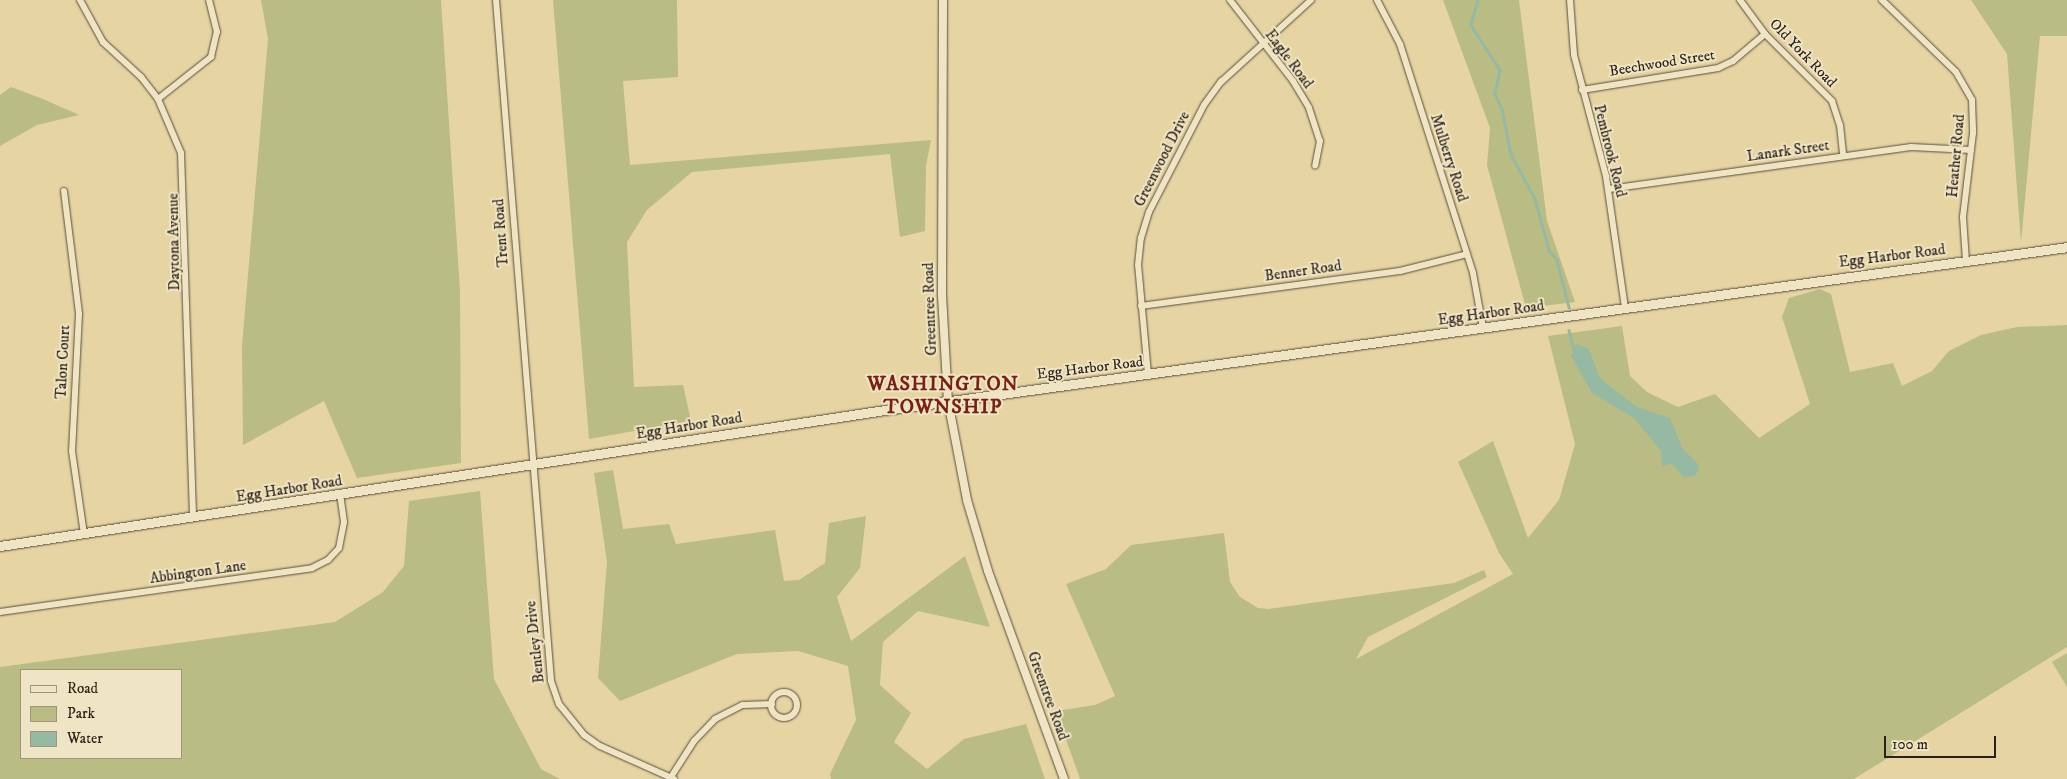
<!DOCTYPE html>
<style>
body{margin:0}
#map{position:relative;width:2067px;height:779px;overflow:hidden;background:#e6d5a3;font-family:"IM FELL DW Pica",serif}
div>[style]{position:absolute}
.green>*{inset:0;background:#b9bc83}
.water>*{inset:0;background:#96b9a4}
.stream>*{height:2.5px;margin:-1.25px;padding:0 1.25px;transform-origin:1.25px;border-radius:1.25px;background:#96b9a4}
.roads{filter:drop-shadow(0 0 1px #594e3b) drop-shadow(0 0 1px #594e3b)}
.minor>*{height:6px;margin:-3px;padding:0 3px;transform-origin:3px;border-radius:3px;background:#efe4c3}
.minor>.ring{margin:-3px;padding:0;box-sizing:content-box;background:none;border:6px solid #efe4c3;border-radius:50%}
.tertiary>*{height:8px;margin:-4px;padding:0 4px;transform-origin:4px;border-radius:4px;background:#efe4c3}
.secondary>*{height:9px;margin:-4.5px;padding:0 4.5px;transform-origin:4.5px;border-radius:4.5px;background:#efe4c3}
span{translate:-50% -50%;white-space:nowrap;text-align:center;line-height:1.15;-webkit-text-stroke:4px #efe4c3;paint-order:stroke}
.street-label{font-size:15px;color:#2a2118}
.district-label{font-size:20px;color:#7a1f14;font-weight:700;letter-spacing:1px}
.legend{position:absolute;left:20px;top:669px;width:162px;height:90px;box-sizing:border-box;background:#efe4c3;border:1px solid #a0967f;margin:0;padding:6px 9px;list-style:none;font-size:15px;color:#2a2118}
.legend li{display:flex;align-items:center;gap:10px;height:25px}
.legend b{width:25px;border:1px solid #a0967f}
.scale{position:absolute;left:1884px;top:736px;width:112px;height:22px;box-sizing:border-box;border:2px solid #2a2118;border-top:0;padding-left:6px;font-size:15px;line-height:18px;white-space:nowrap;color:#2a2118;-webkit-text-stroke:4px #efe4c3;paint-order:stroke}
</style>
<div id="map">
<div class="green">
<i style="clip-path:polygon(261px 0,441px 0,460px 291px,461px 463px,357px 478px,324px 401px,243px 445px,242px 346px,268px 39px)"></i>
<i style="clip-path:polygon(553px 0,677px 0,678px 77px,623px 81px,630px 165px,931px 140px,926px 166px,925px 231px,900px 237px,890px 154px,692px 172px,647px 210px,627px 242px,634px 387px,683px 385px,691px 421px,589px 439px)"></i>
<i style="clip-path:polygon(1443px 0,1519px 0,1547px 221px,1575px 302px,1526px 308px,1487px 165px,1490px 128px)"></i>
<i style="clip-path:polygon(1971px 0,2067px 0,2067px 36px,2040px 36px,2021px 243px,2007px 54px)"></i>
<i style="clip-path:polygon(11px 87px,43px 99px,79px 115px,37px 125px,0 146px,0 95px)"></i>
<i style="clip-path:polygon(1820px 289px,1831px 294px,1850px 372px,1893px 363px,1902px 386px,1932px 371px,1949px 351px,1981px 335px,2017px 327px,2067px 325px,2067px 647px,1854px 779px,1080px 779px,1056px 711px,1095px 705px,1115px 696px,1066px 584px,1106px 569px,1131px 545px,1224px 533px,1230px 582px,1240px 597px,1258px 608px,1269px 609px,1454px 583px,1484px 570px,1487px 577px,1368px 637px,1356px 659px,1513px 574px,1499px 553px,1458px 462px,1493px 441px,1528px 538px,1559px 500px,1575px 444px,1548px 336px,1622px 326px,1630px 376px,1647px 392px,1678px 407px,1715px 394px,1759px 438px,1810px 404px,1782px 317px,1789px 298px)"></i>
<i style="clip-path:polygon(613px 470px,623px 529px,669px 524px,676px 544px,775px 530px,784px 581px,799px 580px,825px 563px,829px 523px,866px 516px,860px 568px,837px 597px,851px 641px,965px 556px,990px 627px,918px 611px,883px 642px,880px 685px,911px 713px,894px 742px,927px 769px,964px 739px,1026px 724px,1045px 779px,831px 779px,830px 774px,856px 720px,848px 666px,798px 651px,737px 654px,620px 701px,598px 678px,607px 562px,594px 473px)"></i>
<i style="clip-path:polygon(evenodd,480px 491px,494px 679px,541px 769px,560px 779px,0 779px,0 667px,335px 622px,383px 592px,404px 566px,409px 501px,480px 491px,181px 670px,181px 758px,21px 758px,21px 670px,181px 670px)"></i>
<i style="clip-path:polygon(2067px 653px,2067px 687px,2052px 662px)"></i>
</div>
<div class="water">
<i style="clip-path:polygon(1576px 344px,1589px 349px,1599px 376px,1607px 384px,1637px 407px,1670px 418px,1682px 448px,1698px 464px,1699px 469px,1695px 476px,1684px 477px,1671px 463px,1662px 467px,1661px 451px,1634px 418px,1592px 393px,1571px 356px)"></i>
</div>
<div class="stream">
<i style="left:1478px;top:0;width:26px;rotate:106deg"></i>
<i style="left:1471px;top:25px;width:54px;rotate:57.2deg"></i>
<i style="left:1500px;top:70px;width:25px;rotate:102deg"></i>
<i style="left:1495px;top:94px;width:17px;rotate:65deg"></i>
<i style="left:1502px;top:109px;width:46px;rotate:78.7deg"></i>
<i style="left:1511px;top:154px;width:51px;rotate:61.9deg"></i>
<i style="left:1535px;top:199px;width:53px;rotate:74.6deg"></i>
<i style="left:1549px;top:250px;width:13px;rotate:51deg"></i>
<i style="left:1557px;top:260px;width:49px;rotate:75.7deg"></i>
<i style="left:1569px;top:330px;width:22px;rotate:77deg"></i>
</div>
<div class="roads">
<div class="minor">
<i style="left:80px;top:0;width:48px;rotate:61.3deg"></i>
<i style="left:103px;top:42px;width:52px;rotate:42.6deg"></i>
<i style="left:141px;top:77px;width:28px;rotate:52deg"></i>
<i style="left:158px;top:99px;width:59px;rotate:66.9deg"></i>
<i style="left:181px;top:153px;width:365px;rotate:88.1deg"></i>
<i style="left:496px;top:0;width:683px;rotate:85.38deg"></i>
<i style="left:551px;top:681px;width:24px;rotate:71deg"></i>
<i style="left:559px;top:704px;width:40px;rotate:51deg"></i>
<i style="left:584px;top:735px;width:19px;rotate:35deg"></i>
<i style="left:600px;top:746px;width:81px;rotate:24deg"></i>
<i style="left:1230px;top:0;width:103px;rotate:52.1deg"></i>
<i style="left:1293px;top:81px;width:31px;rotate:59deg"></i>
<i style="left:1309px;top:108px;width:35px;rotate:72deg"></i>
<i style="left:1320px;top:141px;width:25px;rotate:101deg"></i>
<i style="left:1377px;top:0;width:50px;rotate:62.4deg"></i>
<i style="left:1400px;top:44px;width:240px;rotate:72.3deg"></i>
<i style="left:1473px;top:273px;width:56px;rotate:79.7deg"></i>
<i style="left:1570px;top:0;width:55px;rotate:85.8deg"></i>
<i style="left:1574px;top:55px;width:125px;rotate:75.2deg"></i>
<i style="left:1606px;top:176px;width:133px;rotate:81.8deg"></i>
<i style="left:1740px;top:0;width:42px;rotate:53.7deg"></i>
<i style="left:1765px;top:34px;width:95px;rotate:45deg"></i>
<i style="left:1832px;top:101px;width:25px;rotate:72deg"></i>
<i style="left:1840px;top:125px;width:31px;rotate:84deg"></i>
<i style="left:1882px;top:0;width:103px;rotate:44.2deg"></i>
<i style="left:1956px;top:72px;width:32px;rotate:60deg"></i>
<i style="left:1972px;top:100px;width:33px;rotate:88deg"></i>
<i style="left:1973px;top:133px;width:85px;rotate:96.8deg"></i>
<i style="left:1963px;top:217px;width:44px;rotate:86.1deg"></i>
<i style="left:1582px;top:90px;width:138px;rotate:-9.2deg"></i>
<i style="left:1718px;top:68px;width:17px;rotate:-25deg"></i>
<i style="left:1733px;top:61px;width:42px;rotate:-40.2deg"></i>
<i style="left:158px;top:99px;width:68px;rotate:-38.4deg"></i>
<i style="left:211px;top:57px;width:26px;rotate:-77deg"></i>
<i style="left:217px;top:32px;width:33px;rotate:-104deg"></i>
<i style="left:1609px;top:189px;width:305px;rotate:-7.9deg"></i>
<i style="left:1911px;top:147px;width:60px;rotate:2.9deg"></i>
<i style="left:64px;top:191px;width:124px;rotate:83deg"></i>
<i style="left:79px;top:314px;width:137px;rotate:92.9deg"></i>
<i style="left:72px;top:451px;width:84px;rotate:81.8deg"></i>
<i style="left:1141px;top:306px;width:261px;rotate:-7.7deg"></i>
<i style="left:1400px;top:271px;width:69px;rotate:-14.2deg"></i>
<i style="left:1148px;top:374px;width:109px;rotate:-95.2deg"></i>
<i style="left:1138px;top:265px;width:27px;rotate:-84deg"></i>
<i style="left:1141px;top:238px;width:27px;rotate:-73deg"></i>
<i style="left:1149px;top:212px;width:120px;rotate:-62.8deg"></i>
<i style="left:1204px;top:105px;width:29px;rotate:-54deg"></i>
<i style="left:1221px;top:82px;width:122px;rotate:-42.3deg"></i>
<i style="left:0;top:612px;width:315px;rotate:-8deg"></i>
<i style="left:312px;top:568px;width:18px;rotate:-27deg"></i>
<i style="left:328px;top:560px;width:16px;rotate:-47deg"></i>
<i style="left:339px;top:548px;width:26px;rotate:-79deg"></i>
<i style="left:344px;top:522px;width:27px;rotate:-98deg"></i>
<i class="ring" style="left:771px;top:692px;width:20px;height:20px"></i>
<i style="left:671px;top:777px;width:43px;rotate:-57.4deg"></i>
<i style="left:694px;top:741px;width:30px;rotate:-46deg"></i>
<i style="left:715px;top:719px;width:31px;rotate:-27deg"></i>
<i style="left:743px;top:705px;width:29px;rotate:-2deg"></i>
</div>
<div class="tertiary">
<i style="left:943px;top:0;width:295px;rotate:90.2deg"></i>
<i style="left:942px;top:295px;width:106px;rotate:86.8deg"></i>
<i style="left:948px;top:401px;width:101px;rotate:79.1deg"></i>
<i style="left:967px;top:500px;width:74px;rotate:73.5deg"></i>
<i style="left:988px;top:571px;width:221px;rotate:69.9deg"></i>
</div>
<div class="secondary">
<i style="left:0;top:546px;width:888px;rotate:-8.74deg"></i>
<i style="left:878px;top:411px;width:1200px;rotate:-7.85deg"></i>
</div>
</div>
<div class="street-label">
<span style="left:1803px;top:53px;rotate:46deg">Old York Road</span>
<span style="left:1289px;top:59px;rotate:53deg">Eagle Road</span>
<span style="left:1662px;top:63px;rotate:-9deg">Beechwood Street</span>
<span style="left:1610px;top:151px;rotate:76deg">Pembrook Road</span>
<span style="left:1788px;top:151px;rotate:-8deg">Lanark Street</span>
<span style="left:1956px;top:156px;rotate:-85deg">Heather Road</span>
<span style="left:1449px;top:158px;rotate:72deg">Mulberry Road</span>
<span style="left:1162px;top:159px;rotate:-63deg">Greenwood Drive</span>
<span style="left:501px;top:233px;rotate:-94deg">Trent Road</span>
<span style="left:174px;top:242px;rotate:-91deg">Daytona Avenue</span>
<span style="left:1892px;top:256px;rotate:-7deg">Egg Harbor Road</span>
<span style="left:1303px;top:271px;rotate:-8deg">Benner Road</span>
<span style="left:930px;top:309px;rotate:-92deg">Greentree Road</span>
<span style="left:1491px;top:313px;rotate:-8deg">Egg Harbor Road</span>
<span style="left:63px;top:362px;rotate:-87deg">Talon Court</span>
<span style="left:1090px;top:368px;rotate:-7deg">Egg Harbor Road</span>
<span style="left:689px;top:426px;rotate:-9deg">Egg Harbor Road</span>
<span style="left:289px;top:489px;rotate:-9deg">Egg Harbor Road</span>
<span style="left:198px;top:572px;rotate:-8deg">Abbington Lane</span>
<span style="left:535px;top:642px;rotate:-96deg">Bentley Drive</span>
<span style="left:1048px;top:696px;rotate:70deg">Greentree Road</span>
</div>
<div class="district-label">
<span style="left:943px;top:396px">WASHINGTON<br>TOWNSHIP</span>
</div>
<ul class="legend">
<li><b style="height:6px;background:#efe4c3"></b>Road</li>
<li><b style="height:14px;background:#b9bc83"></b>Park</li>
<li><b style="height:14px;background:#96b9a4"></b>Water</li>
</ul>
<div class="scale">100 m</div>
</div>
